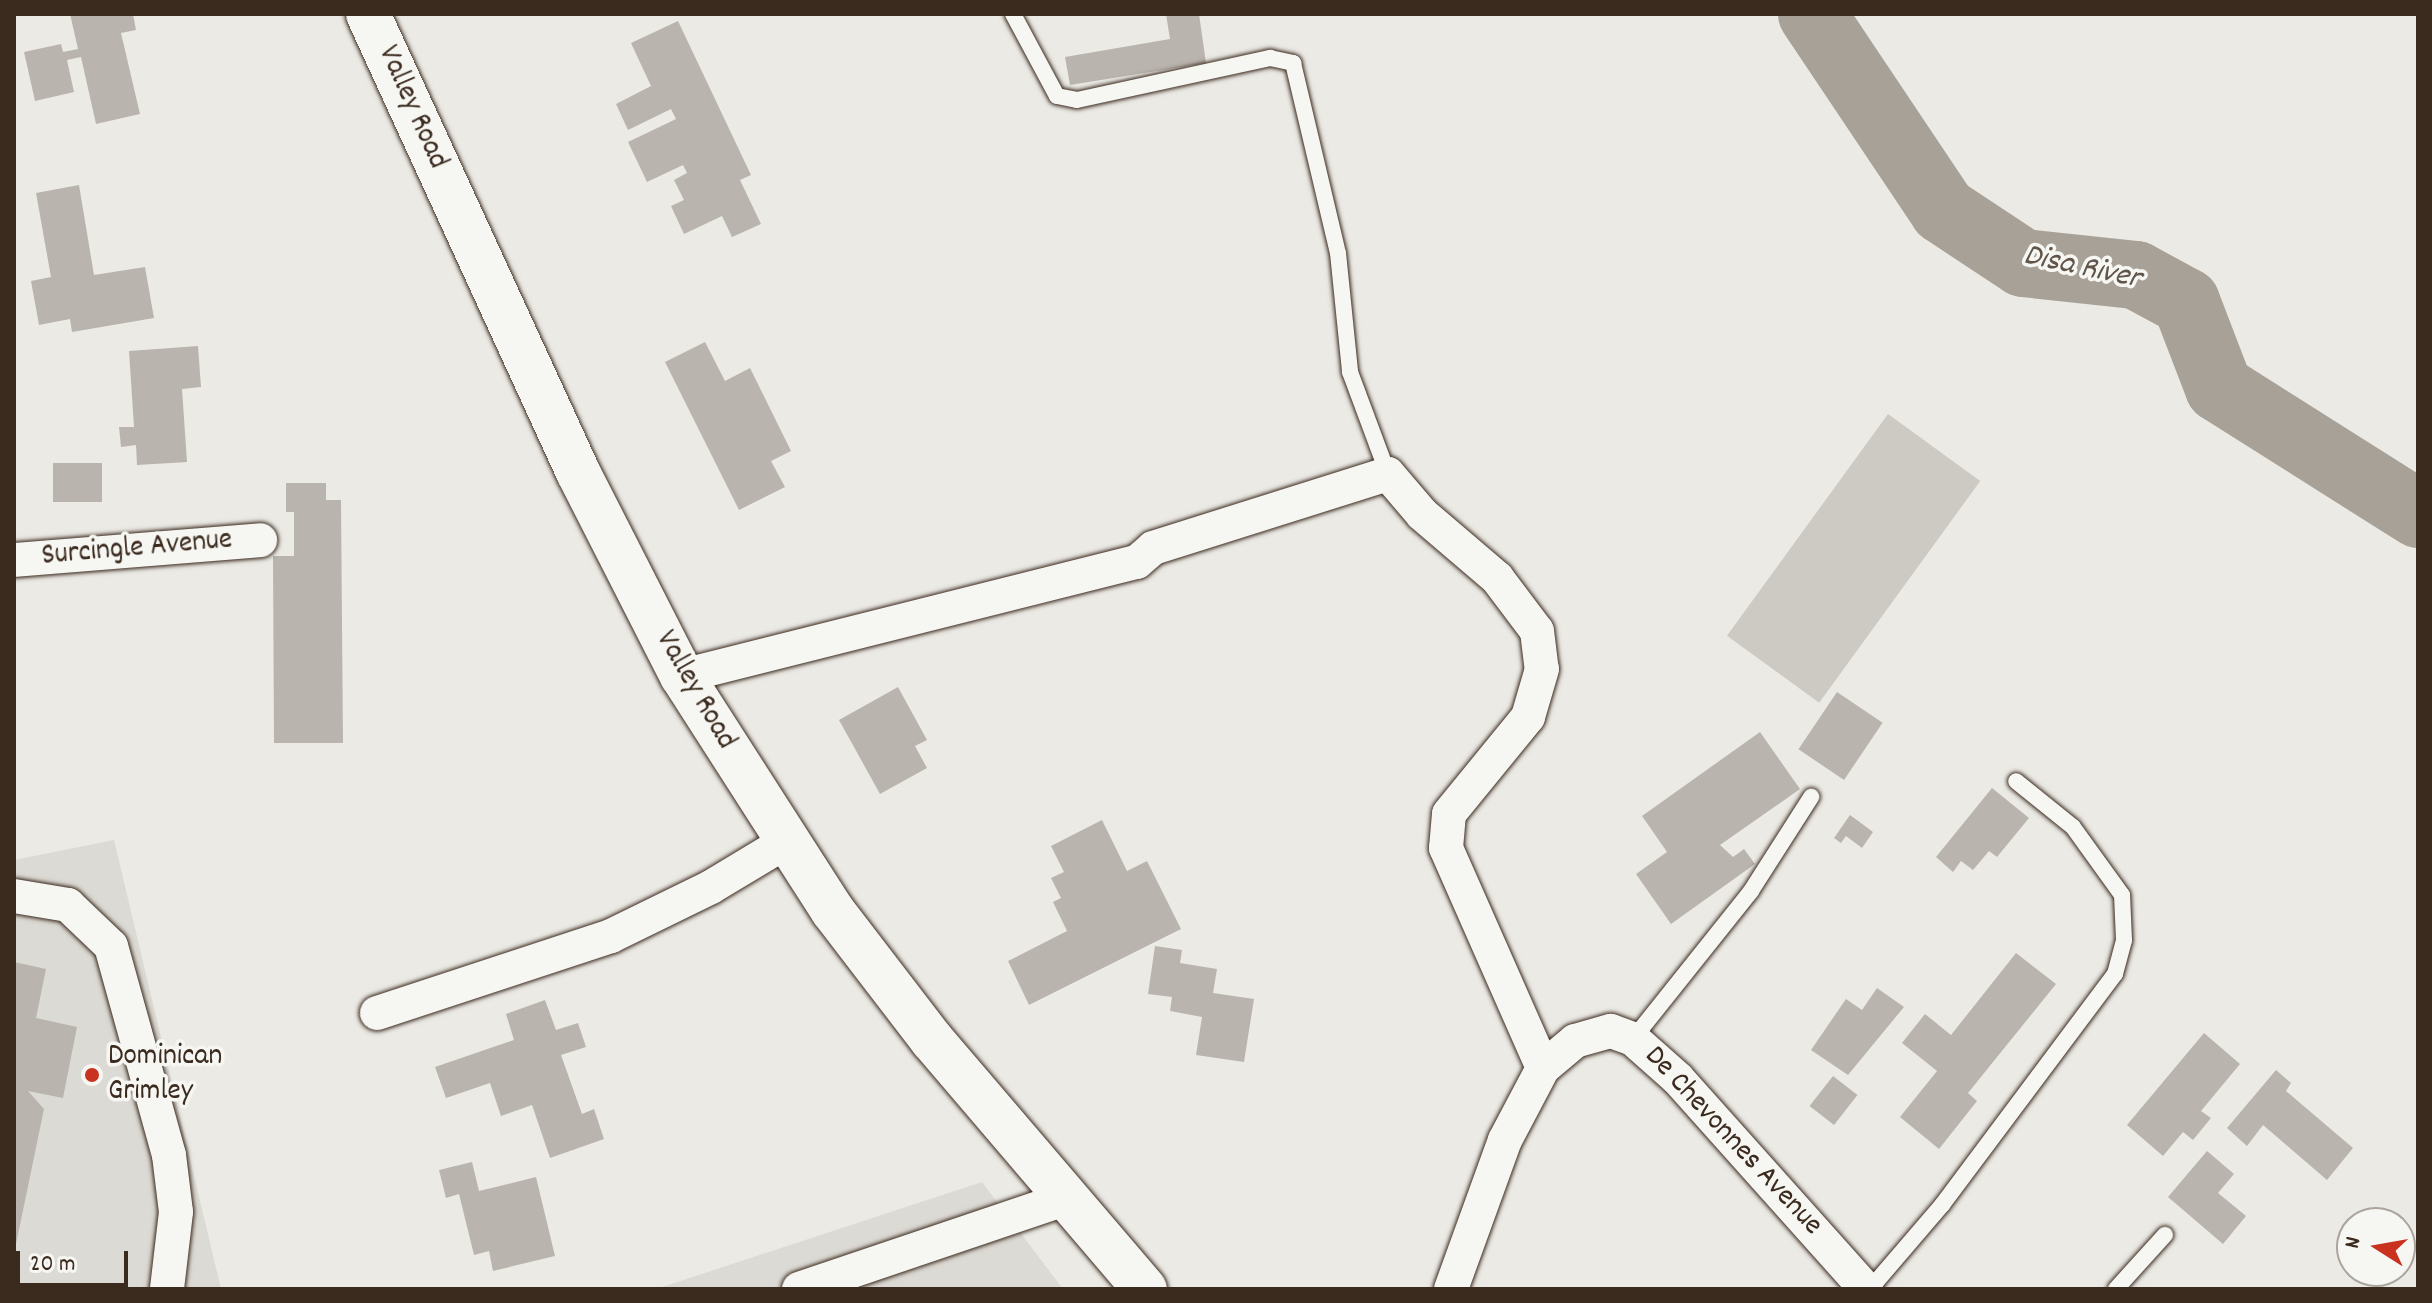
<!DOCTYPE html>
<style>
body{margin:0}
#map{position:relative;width:2432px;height:1303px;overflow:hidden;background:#ebeae5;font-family:Dekko,sans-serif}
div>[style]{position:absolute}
.built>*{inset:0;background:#dcdad4}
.green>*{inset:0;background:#cdcac4;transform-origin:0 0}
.river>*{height:68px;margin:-34px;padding:0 34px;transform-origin:34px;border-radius:34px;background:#a8a198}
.building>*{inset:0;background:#bab4ae;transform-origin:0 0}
.roads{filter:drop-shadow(0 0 2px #3b2a1e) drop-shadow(0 0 2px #3b2a1e)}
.lane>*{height:16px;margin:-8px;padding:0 8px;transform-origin:8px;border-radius:8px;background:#f6f6f2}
.street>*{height:34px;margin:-17px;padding:0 17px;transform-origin:17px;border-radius:17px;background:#f6f6f2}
.secondary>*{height:44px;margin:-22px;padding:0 22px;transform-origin:22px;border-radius:22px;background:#f6f6f2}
.dots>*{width:22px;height:22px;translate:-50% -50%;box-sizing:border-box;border:4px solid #f6f6f2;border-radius:50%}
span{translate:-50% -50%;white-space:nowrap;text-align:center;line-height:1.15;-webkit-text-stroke:7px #f6f6f2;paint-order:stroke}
.street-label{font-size:30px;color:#3b2a1e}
.poi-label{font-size:30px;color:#3b2a1e}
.left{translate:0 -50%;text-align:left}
.water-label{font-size:32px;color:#615449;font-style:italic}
.frame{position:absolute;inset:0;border:16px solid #3b2a1e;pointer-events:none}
.north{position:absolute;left:2336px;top:1207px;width:80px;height:80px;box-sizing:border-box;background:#f6f6f2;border:2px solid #aba49d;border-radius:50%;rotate:281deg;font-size:22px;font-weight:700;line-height:32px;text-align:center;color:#3b2a1e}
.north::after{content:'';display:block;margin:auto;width:28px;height:36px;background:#c8321e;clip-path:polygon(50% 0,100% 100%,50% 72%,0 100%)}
.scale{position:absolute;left:16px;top:1251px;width:112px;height:36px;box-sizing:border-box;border:4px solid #3b2a1e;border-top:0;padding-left:10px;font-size:24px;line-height:28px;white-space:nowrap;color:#3b2a1e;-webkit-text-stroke:6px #f6f6f2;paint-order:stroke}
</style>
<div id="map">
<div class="built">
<i style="clip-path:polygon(114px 840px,221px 1289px,14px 1289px,14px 860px)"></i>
<i style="clip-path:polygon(982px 1182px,1063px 1289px,656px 1289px)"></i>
</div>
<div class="green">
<i style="left:1888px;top:414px;width:114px;height:274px;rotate:36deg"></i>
</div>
<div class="river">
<i style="left:1812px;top:14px;width:236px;rotate:56.2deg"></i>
<i style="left:1943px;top:210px;width:96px;rotate:33.5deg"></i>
<i style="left:2023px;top:263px;width:114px;rotate:6.1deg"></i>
<i style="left:2136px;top:275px;width:57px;rotate:28.4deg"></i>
<i style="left:2186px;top:302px;width:92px;rotate:69deg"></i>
<i style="left:2219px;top:388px;width:236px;rotate:32.3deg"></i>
</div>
<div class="building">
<i style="clip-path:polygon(70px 14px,133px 14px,136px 30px,121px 33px,140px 114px,96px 124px,81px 57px,67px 60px,74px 92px,35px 101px,24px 52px,61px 44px,63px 52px,78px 49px)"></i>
<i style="clip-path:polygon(1166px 14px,1199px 14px,1206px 63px,1070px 85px,1065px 57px,1170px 39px)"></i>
<i style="clip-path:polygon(678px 21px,751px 175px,740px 180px,761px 224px,732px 237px,722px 216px,684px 234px,671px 206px,684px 200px,674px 180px,687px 173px,683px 165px,647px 182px,628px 142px,676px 119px,671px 109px,628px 130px,616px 104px,651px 86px,631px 43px)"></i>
<i style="clip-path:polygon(79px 185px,94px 275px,145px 267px,154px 318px,72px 332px,70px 319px,39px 325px,31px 281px,51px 277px,36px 193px)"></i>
<i style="clip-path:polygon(705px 342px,725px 381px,750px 368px,791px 451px,771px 461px,785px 487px,739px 510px,665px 362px)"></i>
<i style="clip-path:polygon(198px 346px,201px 387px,182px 389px,187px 462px,137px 465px,136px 445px,121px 447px,119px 427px,134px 427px,129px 351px)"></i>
<i style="left:53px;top:463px;width:49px;height:39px"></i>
<i style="clip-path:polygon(286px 483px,326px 483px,326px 500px,341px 500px,343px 743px,274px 743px,273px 556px,294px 556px,294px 512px,286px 512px)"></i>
<i style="clip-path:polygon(898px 687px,927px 740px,915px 746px,927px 768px,880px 794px,839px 720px)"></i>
<i style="left:1837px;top:692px;width:55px;height:69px;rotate:34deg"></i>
<i style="clip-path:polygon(1760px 732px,1800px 789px,1720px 845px,1733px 857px,1744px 849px,1755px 864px,1671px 924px,1636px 874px,1667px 852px,1642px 816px)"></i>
<i style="clip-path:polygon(1992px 788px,2029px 818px,1997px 857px,1989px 851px,1973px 870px,1961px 861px,1953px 872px,1936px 857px)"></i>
<i style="clip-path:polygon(1850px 815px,1873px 832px,1862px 848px,1846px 836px,1841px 843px,1834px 838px)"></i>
<i style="clip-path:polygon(1102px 820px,1127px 871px,1147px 861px,1181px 929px,1029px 1005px,1008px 961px,1067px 931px,1053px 902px,1061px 898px,1051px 878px,1064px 872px,1051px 846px)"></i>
<i style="clip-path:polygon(1155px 946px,1182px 950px,1180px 963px,1217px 969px,1213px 993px,1254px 999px,1244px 1062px,1196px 1055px,1202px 1017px,1170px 1011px,1172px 997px,1148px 994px)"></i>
<i style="clip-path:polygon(2016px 953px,2056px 984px,1968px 1093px,1977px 1101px,1939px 1149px,1900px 1117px,1937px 1071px,1902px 1043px,1925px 1014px,1951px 1035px)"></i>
<i style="clip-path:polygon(14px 962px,46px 969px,36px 1018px,77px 1027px,63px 1098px,28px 1091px,44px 1109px,15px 1249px)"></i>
<i style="clip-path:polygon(1877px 988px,1904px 1007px,1848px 1075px,1811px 1050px,1846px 999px,1862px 1010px)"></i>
<i style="clip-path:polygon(545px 1000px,556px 1030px,578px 1023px,586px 1047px,561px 1055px,582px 1114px,594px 1109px,604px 1139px,550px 1158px,532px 1105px,501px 1116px,490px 1083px,446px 1098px,435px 1067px,514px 1040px,506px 1014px)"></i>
<i style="clip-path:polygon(2204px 1033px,2240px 1064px,2201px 1111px,2211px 1118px,2193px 1140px,2183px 1132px,2163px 1156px,2127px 1125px)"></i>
<i style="clip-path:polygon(2276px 1070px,2291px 1083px,2286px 1091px,2353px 1148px,2327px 1180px,2263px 1125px,2247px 1146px,2227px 1128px)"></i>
<i style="left:1833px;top:1076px;width:31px;height:38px;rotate:38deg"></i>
<i style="clip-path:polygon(2207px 1151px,2234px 1174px,2218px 1193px,2246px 1216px,2223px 1244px,2168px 1197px)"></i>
<i style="clip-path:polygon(472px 1162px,479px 1191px,536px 1177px,555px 1256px,493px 1271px,489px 1251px,474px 1255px,459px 1194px,446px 1198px,439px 1170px)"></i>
</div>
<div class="roads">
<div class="lane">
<i style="left:1013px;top:14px;width:93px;rotate:61.8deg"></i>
<i style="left:1057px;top:96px;width:20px;rotate:11deg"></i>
<i style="left:1077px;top:100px;width:198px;rotate:-12.3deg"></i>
<i style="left:1270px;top:58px;width:24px;rotate:12deg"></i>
<i style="left:1293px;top:63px;width:195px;rotate:76.7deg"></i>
<i style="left:1338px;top:253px;width:120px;rotate:84.2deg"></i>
<i style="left:1350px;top:372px;width:109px;rotate:69.6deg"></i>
<i style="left:1633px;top:1039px;width:189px;rotate:-51.4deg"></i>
<i style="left:1751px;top:891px;width:112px;rotate:-57.4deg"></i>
<i style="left:1870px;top:1289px;width:111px;rotate:-49.4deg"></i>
<i style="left:1942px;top:1205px;width:289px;rotate:-53.2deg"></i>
<i style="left:2115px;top:974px;width:35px;rotate:-75deg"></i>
<i style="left:2124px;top:940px;width:45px;rotate:-92.5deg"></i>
<i style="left:2122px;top:895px;width:84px;rotate:-125.8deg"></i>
<i style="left:2073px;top:827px;width:73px;rotate:-141.1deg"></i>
<i style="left:2116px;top:1289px;width:73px;rotate:-47.8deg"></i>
</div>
<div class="street">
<i style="left:14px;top:560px;width:247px;rotate:-4.6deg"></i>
<i style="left:682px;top:676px;width:469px;rotate:-14.1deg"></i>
<i style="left:1137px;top:562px;width:21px;rotate:-41deg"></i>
<i style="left:1153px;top:548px;width:246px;rotate:-17.5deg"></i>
<i style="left:1388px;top:474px;width:52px;rotate:49.6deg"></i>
<i style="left:1422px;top:514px;width:99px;rotate:40.5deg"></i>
<i style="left:1497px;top:578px;width:66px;rotate:53deg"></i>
<i style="left:1537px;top:631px;width:38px;rotate:83deg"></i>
<i style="left:1542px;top:669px;width:50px;rotate:106.3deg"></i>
<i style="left:1528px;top:717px;width:125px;rotate:129.2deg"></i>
<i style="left:1449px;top:814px;width:34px;rotate:95deg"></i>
<i style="left:1446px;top:848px;width:240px;rotate:66.2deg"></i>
<i style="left:14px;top:896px;width:55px;rotate:9.5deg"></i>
<i style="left:68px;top:905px;width:59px;rotate:43.6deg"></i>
<i style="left:111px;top:946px;width:217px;rotate:74.5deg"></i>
<i style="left:169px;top:1155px;width:57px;rotate:83deg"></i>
<i style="left:176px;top:1212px;width:78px;rotate:96.7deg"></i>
<i style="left:377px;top:1013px;width:246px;rotate:-18.2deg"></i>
<i style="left:611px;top:936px;width:111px;rotate:-26.1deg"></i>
<i style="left:711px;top:887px;width:87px;rotate:-31deg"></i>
<i style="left:799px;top:1289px;width:284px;rotate:-18.7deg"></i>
<i style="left:1451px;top:1289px;width:158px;rotate:-70.1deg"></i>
<i style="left:1505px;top:1140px;width:81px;rotate:-62.2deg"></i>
<i style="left:1543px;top:1068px;width:42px;rotate:-40.2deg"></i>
<i style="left:1575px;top:1041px;width:37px;rotate:-16deg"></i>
<i style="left:1611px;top:1031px;width:23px;rotate:20deg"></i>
<i style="left:1633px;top:1039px;width:60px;rotate:41.6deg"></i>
<i style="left:1678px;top:1079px;width:282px;rotate:48.2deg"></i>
</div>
<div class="secondary">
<i style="left:368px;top:14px;width:504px;rotate:65.37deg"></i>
<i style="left:578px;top:472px;width:229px;rotate:63deg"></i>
<i style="left:682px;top:676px;width:279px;rotate:57.3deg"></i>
<i style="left:833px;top:911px;width:163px;rotate:52.5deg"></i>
<i style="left:932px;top:1040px;width:328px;rotate:49.5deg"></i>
</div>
</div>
<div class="dots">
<i style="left:92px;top:1075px;background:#c8321e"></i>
</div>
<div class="street-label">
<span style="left:411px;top:108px;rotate:66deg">Valley Road</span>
<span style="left:137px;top:550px;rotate:-5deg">Surcingle Avenue</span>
<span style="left:694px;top:691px;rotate:60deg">Valley Road</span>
<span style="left:1732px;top:1142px;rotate:47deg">De Chevonnes Avenue</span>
</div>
<div class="poi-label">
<span class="left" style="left:108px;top:1075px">Dominican<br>Grimley</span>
</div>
<div class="water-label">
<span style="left:2082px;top:269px;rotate:12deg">Disa River</span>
</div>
<div class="frame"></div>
<div class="north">N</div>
<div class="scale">20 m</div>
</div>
